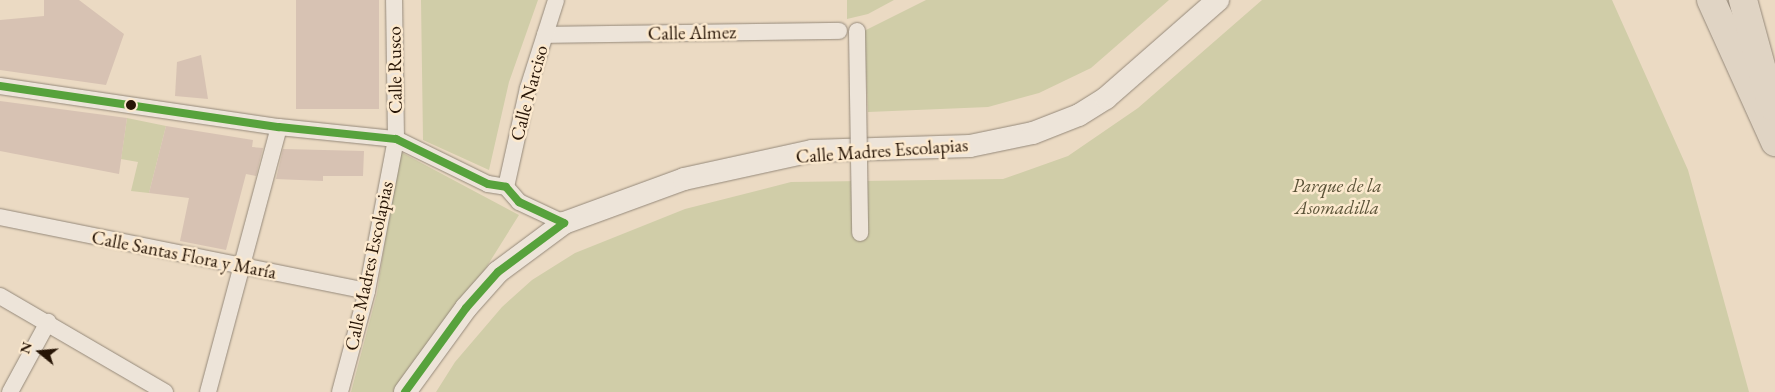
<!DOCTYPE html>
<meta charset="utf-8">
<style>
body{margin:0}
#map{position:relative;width:1775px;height:392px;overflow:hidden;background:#ebdac3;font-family:"EB Garamond",serif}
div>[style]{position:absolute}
.green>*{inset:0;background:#d0cda8}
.building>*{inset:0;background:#d7c2b3;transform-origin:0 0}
.roads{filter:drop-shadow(0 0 1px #95897a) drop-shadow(0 0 1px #95897a)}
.street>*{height:16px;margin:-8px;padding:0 8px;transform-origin:8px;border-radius:8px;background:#ede4d9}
.secondary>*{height:22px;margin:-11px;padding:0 11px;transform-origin:11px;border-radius:11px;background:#ede4d9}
.highway>*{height:28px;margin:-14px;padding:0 14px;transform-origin:14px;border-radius:14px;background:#e0d4c4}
.bridges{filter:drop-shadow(0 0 1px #95897a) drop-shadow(0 0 1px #95897a)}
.street-bridge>*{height:16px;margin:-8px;padding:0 8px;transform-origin:8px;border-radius:8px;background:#ede4d9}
.bus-1>*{height:8px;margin:-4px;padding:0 4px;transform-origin:4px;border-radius:4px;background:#57a23c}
.dots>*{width:14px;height:14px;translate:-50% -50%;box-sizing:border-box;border:2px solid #fce9ce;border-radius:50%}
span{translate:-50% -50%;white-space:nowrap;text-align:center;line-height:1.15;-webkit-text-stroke:5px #fce9ce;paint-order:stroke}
.street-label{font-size:19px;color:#271506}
.park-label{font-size:19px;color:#5a5237;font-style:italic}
.north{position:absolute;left:15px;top:327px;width:50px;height:50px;-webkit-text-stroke:4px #fce9ce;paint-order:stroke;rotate:287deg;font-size:14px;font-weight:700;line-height:20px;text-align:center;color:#271506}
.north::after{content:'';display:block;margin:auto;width:18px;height:22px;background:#271506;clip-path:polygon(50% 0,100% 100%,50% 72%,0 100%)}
</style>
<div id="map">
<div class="green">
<i style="clip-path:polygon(421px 0,538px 0,509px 82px,489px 170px,423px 140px)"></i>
<i style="clip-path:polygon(847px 0,894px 0,868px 14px,847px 19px)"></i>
<i style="clip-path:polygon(926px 0,1169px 0,1091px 68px,1039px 93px,988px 107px,868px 112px,864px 31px)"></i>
<i style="clip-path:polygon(1262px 0,1612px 0,1688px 170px,1749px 392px,436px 392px,455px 362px,502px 307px,532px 280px,575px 253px,685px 209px,791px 182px,1003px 179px,1068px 156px,1138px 108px)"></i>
<i style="clip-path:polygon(127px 118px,166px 126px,149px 193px,131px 191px,138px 162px,121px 159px)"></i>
<i style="clip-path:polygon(399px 151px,519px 215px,464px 303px,400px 392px,351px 392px,377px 293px)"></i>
</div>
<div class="building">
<i style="clip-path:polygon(44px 0,79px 0,124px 34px,106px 85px,0 70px,0 20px,44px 16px)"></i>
<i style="left:296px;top:0;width:83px;height:109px"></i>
<i style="clip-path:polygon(201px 55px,208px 99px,175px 96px,177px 62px)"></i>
<i style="clip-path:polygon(0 101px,127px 118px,119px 174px,0 151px)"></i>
<i style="clip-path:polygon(166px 126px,253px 140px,252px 147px,263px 148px,256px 176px,246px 174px,226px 250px,180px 241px,189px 198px,149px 193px)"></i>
<i style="clip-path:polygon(283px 149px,364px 151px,363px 176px,323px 176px,323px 181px,276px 179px)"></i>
</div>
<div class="roads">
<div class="street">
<i style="left:545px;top:35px;width:294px;rotate:-0.8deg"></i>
<i style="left:0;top:86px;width:282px;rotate:8.4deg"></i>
<i style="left:279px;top:127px;width:118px;rotate:5.9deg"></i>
<i style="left:396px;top:139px;width:102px;rotate:26.1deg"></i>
<i style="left:488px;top:184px;width:18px;rotate:9deg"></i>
<i style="left:506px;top:187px;width:20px;rotate:49deg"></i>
<i style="left:519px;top:202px;width:50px;rotate:25deg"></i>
<i style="left:506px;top:187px;width:101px;rotate:-77.5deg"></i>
<i style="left:528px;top:88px;width:92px;rotate:-72.3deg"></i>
<i style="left:0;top:217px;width:374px;rotate:11.4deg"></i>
<i style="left:0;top:296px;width:191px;rotate:30.2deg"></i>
<i style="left:10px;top:392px;width:80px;rotate:-61.5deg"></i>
<i style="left:208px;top:392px;width:274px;rotate:-75deg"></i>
<i style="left:340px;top:392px;width:105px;rotate:-75deg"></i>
<i style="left:367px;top:291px;width:155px;rotate:-79.2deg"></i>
<i style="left:396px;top:139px;width:139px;rotate:-90.8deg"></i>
</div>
<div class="secondary">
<i style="left:405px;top:392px;width:104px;rotate:-54deg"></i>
<i style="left:466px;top:308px;width:48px;rotate:-48.4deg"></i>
<i style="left:498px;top:272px;width:82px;rotate:-36.6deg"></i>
<i style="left:564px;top:223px;width:128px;rotate:-20.1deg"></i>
<i style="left:684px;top:179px;width:131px;rotate:-12.3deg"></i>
<i style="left:812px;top:151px;width:158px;rotate:-1.8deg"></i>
<i style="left:970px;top:146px;width:64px;rotate:-11.7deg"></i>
<i style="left:1033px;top:133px;width:49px;rotate:-21.4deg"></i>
<i style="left:1079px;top:115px;width:32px;rotate:-32deg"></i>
<i style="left:1106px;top:98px;width:149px;rotate:-41.2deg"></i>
</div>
<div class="highway">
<i style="left:1711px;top:0;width:156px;rotate:65.7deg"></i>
<i style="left:1743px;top:0;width:110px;rotate:74.7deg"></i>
</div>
</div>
<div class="bridges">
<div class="street-bridge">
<i style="left:857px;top:31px;width:202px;rotate:89.1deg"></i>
</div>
</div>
<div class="bus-1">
<i style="left:0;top:86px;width:282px;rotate:8.4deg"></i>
<i style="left:279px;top:127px;width:118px;rotate:5.9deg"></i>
<i style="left:396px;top:139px;width:102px;rotate:26.1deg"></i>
<i style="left:488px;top:184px;width:18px;rotate:9deg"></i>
<i style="left:506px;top:187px;width:20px;rotate:49deg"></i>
<i style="left:519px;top:202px;width:50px;rotate:25deg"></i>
<i style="left:405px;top:392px;width:104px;rotate:-54deg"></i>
<i style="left:466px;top:308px;width:48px;rotate:-48.4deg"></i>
<i style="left:498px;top:272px;width:82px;rotate:-36.6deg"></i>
</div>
<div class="dots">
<i style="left:131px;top:105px;background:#271506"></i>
</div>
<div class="street-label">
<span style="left:692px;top:33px;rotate:-1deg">Calle Almez</span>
<span style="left:395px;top:70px;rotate:-91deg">Calle Rusco</span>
<span style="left:529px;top:93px;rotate:-75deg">Calle Narciso</span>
<span style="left:882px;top:151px;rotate:-4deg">Calle Madres Escolapias</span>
<span style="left:184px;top:255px;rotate:11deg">Calle Santas Flora y María</span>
<span style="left:369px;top:266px;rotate:-78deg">Calle Madres Escolapias</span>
</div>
<div class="park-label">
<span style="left:1337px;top:197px">Parque de la<br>Asomadilla</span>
</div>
<div class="north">N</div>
</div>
